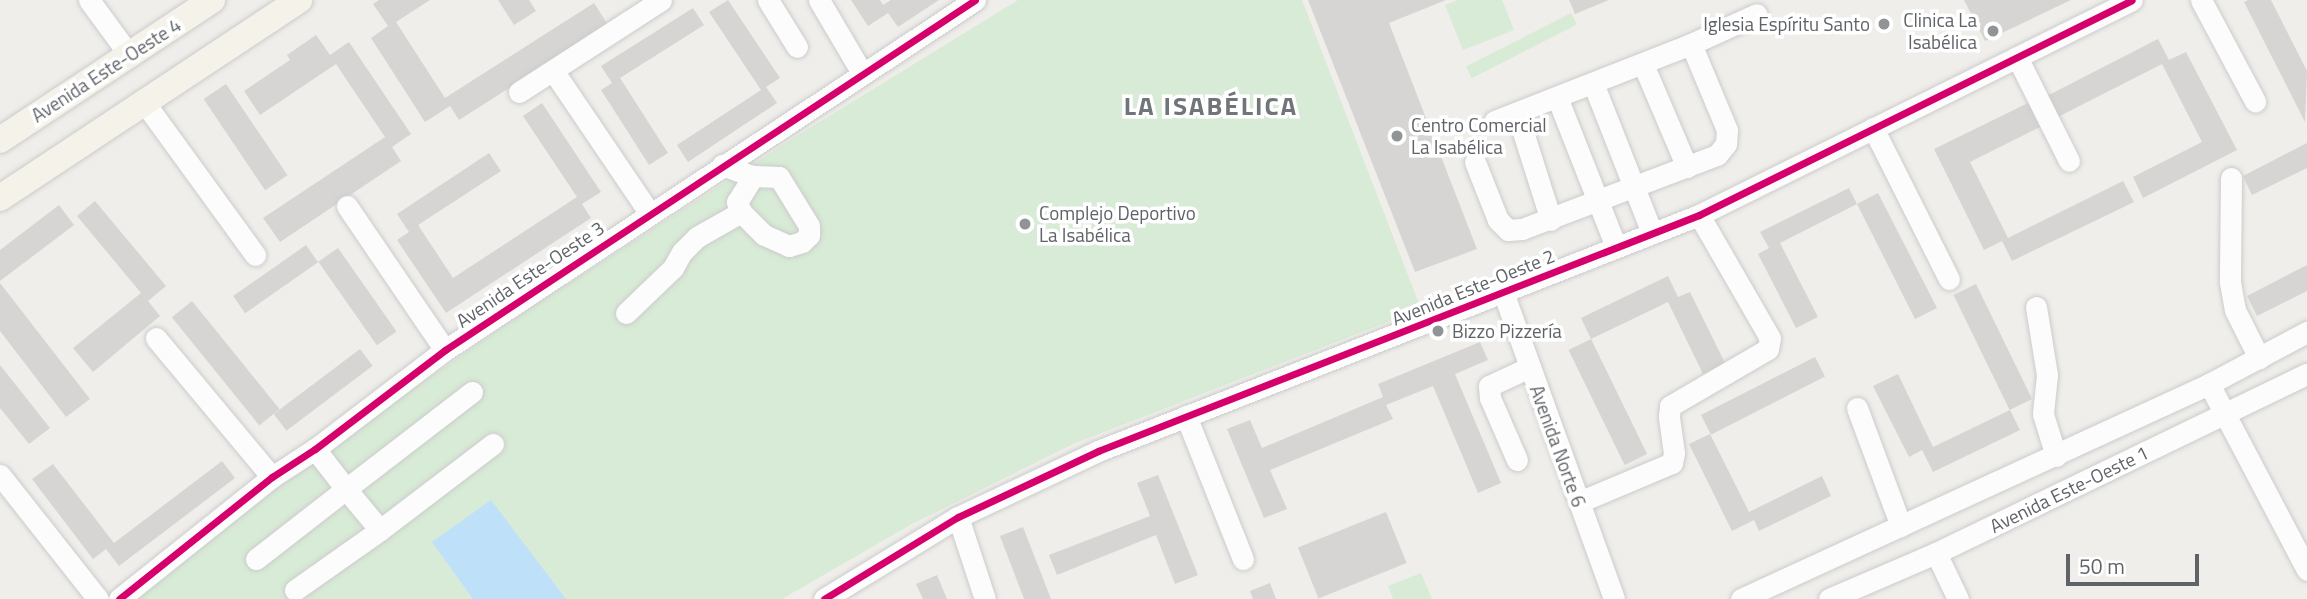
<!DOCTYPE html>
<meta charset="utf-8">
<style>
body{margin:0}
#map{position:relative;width:2307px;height:599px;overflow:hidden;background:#efeeea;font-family:"Titillium Web",sans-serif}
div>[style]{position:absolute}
.green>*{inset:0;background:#d8ebd6;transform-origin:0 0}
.water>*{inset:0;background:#bfe0f9}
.building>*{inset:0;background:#d6d5d3;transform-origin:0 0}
.roads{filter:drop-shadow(0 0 2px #cbcccc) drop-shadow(0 0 2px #cbcccc)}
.minor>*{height:21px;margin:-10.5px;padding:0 10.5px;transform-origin:10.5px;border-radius:10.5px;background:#fdfcfc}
.major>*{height:26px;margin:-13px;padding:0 13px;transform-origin:13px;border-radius:13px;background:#f4f2e9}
.cycleway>*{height:7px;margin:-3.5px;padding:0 3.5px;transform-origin:3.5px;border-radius:3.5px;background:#d6006c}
.dots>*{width:19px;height:19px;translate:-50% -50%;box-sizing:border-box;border:4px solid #fff;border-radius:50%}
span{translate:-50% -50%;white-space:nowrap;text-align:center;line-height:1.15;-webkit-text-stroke:7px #fff;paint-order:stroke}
.poi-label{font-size:19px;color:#5f6368}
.right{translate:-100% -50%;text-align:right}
.left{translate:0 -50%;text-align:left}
.street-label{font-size:19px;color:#5f6368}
.district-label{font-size:26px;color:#70757a;font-weight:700;letter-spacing:2px}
.scale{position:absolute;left:2066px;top:554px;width:133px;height:32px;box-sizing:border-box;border:4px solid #5f6368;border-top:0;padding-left:9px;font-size:21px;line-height:24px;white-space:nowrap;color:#5f6368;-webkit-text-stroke:5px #fff;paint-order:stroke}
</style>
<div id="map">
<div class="green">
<i style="clip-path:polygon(1018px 0,1302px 0,1421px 309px,1073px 444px,912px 524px,782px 599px,109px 599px,517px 317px,792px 139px)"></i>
<i style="clip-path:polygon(1458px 0,1502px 0,1514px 30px,1463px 50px,1445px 5px)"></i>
<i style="left:1571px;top:13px;width:13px;height:118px;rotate:63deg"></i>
<i style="clip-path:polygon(1421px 573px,1432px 599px,1393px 599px,1388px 586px)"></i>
</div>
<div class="water">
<i style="clip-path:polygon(491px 500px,566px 599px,473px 599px,432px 542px)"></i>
</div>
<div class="building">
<i style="clip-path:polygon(379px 0,430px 0,396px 22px,445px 98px,594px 3px,608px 25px,459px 120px,450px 106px,425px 122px,371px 38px,388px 26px,373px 4px)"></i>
<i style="clip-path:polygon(498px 0,529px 0,536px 11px,514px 25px)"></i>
<i style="clip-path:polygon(728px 0,780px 78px,766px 87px,777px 103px,688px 162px,677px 145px,761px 90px,709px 12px)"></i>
<i style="clip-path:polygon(851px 0,880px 0,883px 5px,891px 0,939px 0,898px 27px,888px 13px,868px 26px)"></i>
<i style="clip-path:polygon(1308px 0,1446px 0,1389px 23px,1477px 249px,1415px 272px)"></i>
<i style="clip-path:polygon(1569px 0,1609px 0,1575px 14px)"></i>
<i style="clip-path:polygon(1964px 0,2071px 0,1985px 41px)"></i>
<i style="clip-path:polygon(2248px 0,2271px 0,2307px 71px,2305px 122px,2244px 2px)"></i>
<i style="clip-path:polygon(693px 8px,704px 25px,620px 78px,668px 153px,649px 165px,601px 90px,612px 83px,601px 66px)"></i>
<i style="clip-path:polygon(316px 35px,330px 55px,349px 42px,411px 134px,392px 147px,401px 161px,280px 242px,263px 218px,385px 137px,336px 64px,260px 115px,244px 91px,290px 60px,287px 55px)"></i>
<i style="clip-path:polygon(2158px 39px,2169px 60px,2186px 52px,2237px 150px,2143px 198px,2133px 177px,2202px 142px,2162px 64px,2052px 120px,2041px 99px)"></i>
<i style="left:226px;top:84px;width:110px;height:27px;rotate:56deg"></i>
<i style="clip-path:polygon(2030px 102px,2042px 126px,1970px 162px,2008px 238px,2123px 181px,2134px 202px,2012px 261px,2002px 241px,1984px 250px,1934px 149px)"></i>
<i style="clip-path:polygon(542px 103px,601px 192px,582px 204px,591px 218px,446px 313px,397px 240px,409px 232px,397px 214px,489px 153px,501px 171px,418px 225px,453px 278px,577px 197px,523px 116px)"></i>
<i style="clip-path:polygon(2307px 143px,2307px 168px,2252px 195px,2243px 176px)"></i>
<i style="clip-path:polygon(1849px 188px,1857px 204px,1878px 193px,1937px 308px,1915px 319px,1857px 204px,1780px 243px,1818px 317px,1796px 328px,1758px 254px,1769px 248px,1760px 232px)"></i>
<i style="clip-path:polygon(95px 201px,166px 286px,148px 301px,160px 316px,93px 372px,73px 348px,141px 293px,77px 216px)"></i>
<i style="clip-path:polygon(59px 205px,74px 225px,0 281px,0 250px)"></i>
<i style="left:306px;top:245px;width:21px;height:89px;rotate:55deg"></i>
<i style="left:338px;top:248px;width:102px;height:24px;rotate:55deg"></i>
<i style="clip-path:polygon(2307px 265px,2307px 291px,2257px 316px,2247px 296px)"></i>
<i style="clip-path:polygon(1668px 276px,1678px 297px,1690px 292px,1725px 363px,1703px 374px,1668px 302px,1591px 339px,1581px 318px)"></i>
<i style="clip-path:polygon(0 283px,90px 399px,66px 417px,0 331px)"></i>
<i style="left:1976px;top:284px;width:128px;height:25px;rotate:64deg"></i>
<i style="left:192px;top:301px;width:139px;height:26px;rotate:51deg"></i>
<i style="left:1591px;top:339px;width:128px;height:25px;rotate:64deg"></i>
<i style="clip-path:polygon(1480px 342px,1488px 360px,1455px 374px,1501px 483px,1478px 493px,1433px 386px,1386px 405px,1393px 419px,1270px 470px,1287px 509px,1264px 518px,1227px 429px,1250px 420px,1262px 448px,1383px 397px,1378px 384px)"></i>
<i style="left:360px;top:349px;width:21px;height:108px;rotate:53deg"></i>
<i style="left:1815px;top:357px;width:22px;height:128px;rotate:63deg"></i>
<i style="clip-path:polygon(0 365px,50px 428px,29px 444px,0 408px)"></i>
<i style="clip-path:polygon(1898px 374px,1933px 447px,2010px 410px,2020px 430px,1933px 472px,1922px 450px,1909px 457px,1873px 386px)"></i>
<i style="clip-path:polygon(1710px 434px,1749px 512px,1822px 476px,1831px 496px,1759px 531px,1754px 520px,1732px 531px,1689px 444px)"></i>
<i style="clip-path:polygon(222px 461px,235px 478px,119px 566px,106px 549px,93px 559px,32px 479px,53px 464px,114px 543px)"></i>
<i style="clip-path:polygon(1158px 475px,1198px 575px,1175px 584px,1156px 535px,1057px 575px,1049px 555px,1150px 516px,1137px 483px)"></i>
<i style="left:1386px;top:512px;width:55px;height:95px;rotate:68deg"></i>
<i style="clip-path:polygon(1023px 527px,1051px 599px,1024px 599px,1000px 536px)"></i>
<i style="clip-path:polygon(937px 575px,947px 599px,923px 599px,916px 584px)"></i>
<i style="clip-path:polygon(1270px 583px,1276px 599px,1253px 599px,1250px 591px)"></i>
</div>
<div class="roads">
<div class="minor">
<i style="left:89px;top:0;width:69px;rotate:53.8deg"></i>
<i style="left:768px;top:0;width:55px;rotate:58.3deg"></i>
<i style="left:819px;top:0;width:85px;rotate:59.5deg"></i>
<i style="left:2201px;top:0;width:115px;rotate:61.9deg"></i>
<i style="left:1691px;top:44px;width:72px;rotate:-24.4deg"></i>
<i style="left:2017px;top:57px;width:116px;rotate:63.4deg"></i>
<i style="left:1643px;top:64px;width:112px;rotate:66.9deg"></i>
<i style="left:554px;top:72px;width:171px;rotate:55.9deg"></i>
<i style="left:1593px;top:83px;width:161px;rotate:68.5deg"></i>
<i style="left:519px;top:92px;width:169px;rotate:-32.9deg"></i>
<i style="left:1557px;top:97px;width:161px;rotate:68.5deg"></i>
<i style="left:144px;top:102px;width:189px;rotate:54deg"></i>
<i style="left:1517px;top:113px;width:112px;rotate:72.4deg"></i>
<i style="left:1873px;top:128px;width:169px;rotate:63.3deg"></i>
<i style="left:1475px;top:162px;width:62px;rotate:68.4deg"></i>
<i style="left:1498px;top:220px;width:14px;rotate:45deg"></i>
<i style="left:1508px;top:230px;width:14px;rotate:-4deg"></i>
<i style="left:1522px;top:229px;width:209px;rotate:-20.8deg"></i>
<i style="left:1717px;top:155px;width:14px;rotate:-51deg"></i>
<i style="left:1726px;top:144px;width:14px;rotate:-86deg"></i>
<i style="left:1727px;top:130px;width:93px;rotate:-112.7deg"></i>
<i style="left:1691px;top:44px;width:211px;rotate:158.6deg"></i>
<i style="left:722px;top:165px;width:33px;rotate:20deg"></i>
<i style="left:753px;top:176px;width:26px;rotate:2deg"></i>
<i style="left:779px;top:177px;width:57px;rotate:58.5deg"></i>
<i style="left:809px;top:226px;width:9px;rotate:90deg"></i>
<i style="left:809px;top:235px;width:10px;rotate:135deg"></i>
<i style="left:802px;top:242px;width:14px;rotate:163deg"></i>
<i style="left:789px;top:246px;width:27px;rotate:-156deg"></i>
<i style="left:764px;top:235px;width:33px;rotate:-135deg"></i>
<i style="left:741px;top:212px;width:11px;rotate:-112deg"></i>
<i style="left:737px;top:202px;width:31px;rotate:-58deg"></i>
<i style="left:2231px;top:178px;width:104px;rotate:90.6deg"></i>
<i style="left:2230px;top:282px;width:28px;rotate:80deg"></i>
<i style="left:2235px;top:310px;width:54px;rotate:63.4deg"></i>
<i style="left:347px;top:206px;width:174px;rotate:55.8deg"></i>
<i style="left:1503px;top:292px;width:326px;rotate:70.1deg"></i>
<i style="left:2036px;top:307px;width:69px;rotate:80.8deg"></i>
<i style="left:2047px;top:375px;width:39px;rotate:96deg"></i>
<i style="left:2043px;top:414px;width:44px;rotate:72.8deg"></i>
<i style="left:626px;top:313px;width:65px;rotate:-43.8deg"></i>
<i style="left:673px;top:268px;width:18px;rotate:-61deg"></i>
<i style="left:682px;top:252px;width:21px;rotate:-45deg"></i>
<i style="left:697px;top:237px;width:51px;rotate:-29.6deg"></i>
<i style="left:156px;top:338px;width:181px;rotate:50.2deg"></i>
<i style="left:2209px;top:384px;width:210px;rotate:62.2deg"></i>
<i style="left:1857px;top:408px;width:126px;rotate:69.6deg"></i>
<i style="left:1186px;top:416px;width:154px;rotate:68.3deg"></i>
<i style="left:1517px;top:460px;width:68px;rotate:-113.5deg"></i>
<i style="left:1490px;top:398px;width:12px;rotate:-95deg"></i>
<i style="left:1489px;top:386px;width:45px;rotate:-24.9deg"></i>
<i style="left:0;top:475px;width:158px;rotate:51.7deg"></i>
<i style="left:1579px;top:502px;width:101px;rotate:-22.8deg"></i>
<i style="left:1672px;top:463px;width:10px;rotate:-79deg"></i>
<i style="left:1674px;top:453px;width:37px;rotate:-98deg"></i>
<i style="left:1669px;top:416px;width:10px;rotate:-84deg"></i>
<i style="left:1670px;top:406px;width:113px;rotate:-30.2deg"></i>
<i style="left:1768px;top:349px;width:11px;rotate:-80deg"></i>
<i style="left:1770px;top:338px;width:142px;rotate:-120deg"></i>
<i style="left:958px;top:517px;width:86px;rotate:71.8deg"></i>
<i style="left:380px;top:530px;width:142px;rotate:-37.3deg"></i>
<i style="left:1936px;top:553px;width:51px;rotate:64.4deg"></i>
<i style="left:256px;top:559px;width:114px;rotate:-37.9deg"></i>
<i style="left:346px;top:489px;width:51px;rotate:-127.8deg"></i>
<i style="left:295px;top:590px;width:104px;rotate:-35.2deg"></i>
<i style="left:380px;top:530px;width:53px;rotate:-129.7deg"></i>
<i style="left:346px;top:489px;width:159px;rotate:-37.6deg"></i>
<i style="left:119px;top:599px;width:196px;rotate:-38.6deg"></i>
<i style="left:272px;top:477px;width:51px;rotate:-33.1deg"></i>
<i style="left:315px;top:449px;width:163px;rotate:-37.3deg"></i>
<i style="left:445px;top:350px;width:635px;rotate:-33.44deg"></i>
<i style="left:824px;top:599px;width:157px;rotate:-31.5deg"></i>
<i style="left:958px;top:517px;width:155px;rotate:-25.2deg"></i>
<i style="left:1098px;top:451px;width:646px;rotate:-21.44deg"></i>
<i style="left:1699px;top:215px;width:483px;rotate:-26.4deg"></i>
<i style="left:1741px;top:599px;width:515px;rotate:-24.67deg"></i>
<i style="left:2209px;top:384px;width:111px;rotate:-28deg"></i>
<i style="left:1829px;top:599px;width:116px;rotate:-23.3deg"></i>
<i style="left:1936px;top:553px;width:412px;rotate:-25.8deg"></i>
</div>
<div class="major">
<i style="left:0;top:140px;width:254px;rotate:-33.4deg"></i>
<i style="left:0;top:198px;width:359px;rotate:-33.5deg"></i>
</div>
</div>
<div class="cycleway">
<i style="left:119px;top:599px;width:196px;rotate:-38.6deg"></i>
<i style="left:272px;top:477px;width:51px;rotate:-33.1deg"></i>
<i style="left:315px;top:449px;width:163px;rotate:-37.3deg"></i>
<i style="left:445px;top:350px;width:635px;rotate:-33.44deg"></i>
<i style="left:824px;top:599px;width:157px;rotate:-31.5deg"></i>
<i style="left:958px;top:517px;width:155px;rotate:-25.2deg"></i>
<i style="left:1098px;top:451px;width:646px;rotate:-21.44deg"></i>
<i style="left:1699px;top:215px;width:483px;rotate:-26.4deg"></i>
</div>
<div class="dots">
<i style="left:1884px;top:24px;background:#919496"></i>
<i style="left:1993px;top:31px;background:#919496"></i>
<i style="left:1397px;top:136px;background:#919496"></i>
<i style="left:1025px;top:224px;background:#919496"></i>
<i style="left:1438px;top:331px;background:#919496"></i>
</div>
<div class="poi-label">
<span class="right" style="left:1977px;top:31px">Clinica La<br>Isabélica</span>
<span class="right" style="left:1870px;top:24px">Iglesia Espíritu Santo</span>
<span class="left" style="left:1411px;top:136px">Centro Comercial<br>La Isabélica</span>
<span class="left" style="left:1039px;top:224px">Complejo Deportivo<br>La Isabélica</span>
<span class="left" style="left:1452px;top:331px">Bizzo Pizzería</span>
</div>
<div class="street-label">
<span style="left:106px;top:70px;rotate:-33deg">Avenida Este-Oeste 4</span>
<span style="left:530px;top:274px;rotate:-34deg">Avenida Este-Oeste 3</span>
<span style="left:1473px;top:287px;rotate:-22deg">Avenida Este-Oeste 2</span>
<span style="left:1558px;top:446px;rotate:70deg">Avenida Norte 6</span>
<span style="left:2069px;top:489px;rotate:-26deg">Avenida Este-Oeste 1</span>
</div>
<div class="district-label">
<span style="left:1211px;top:106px">LA ISABÉLICA</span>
</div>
<div class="scale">50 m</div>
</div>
